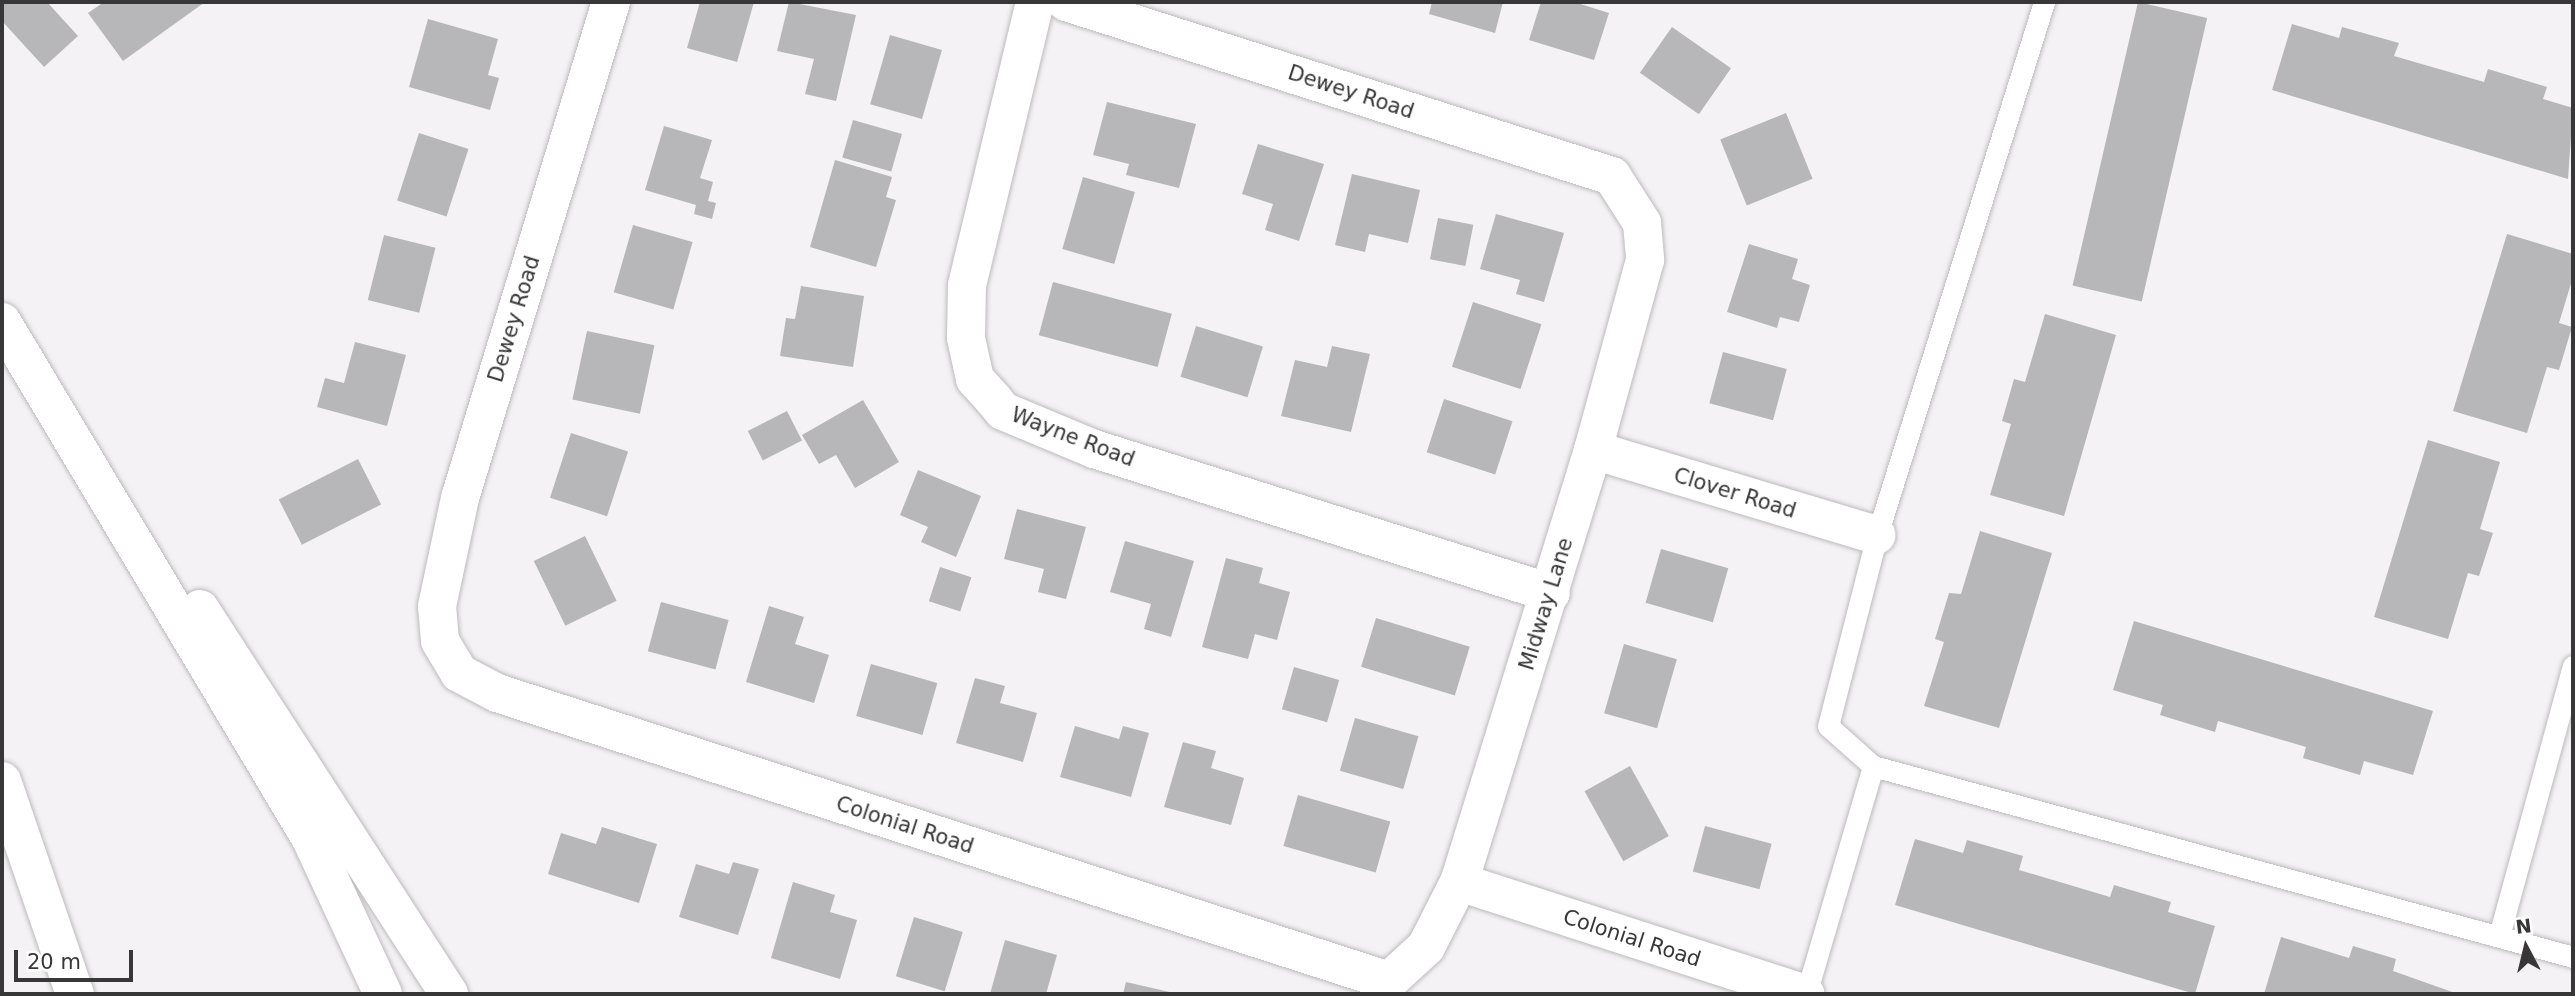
<!DOCTYPE html>
<style>
body{margin:0}
#map{position:relative;width:2575px;height:996px;overflow:hidden;background:#f4f2f4;font-family:"DejaVu Sans",sans-serif}
div>[style]{position:absolute}
.building>*{inset:0;background:#b7b6b9;transform-origin:0 0}
.roads{filter:drop-shadow(0 0 2px #bdbabd) drop-shadow(0 0 2px #bdbabd)}
.service>*{height:21px;margin:-10.5px;padding:0 10.5px;transform-origin:10.5px;border-radius:10.5px;background:#fff}
.minor>*{height:38px;margin:-19px;padding:0 19px;transform-origin:19px;border-radius:19px;background:#fff}
.motorway>*{height:38px;margin:-19px;padding:0 19px;transform-origin:19px;border-radius:19px;background:#fff}
span{translate:-50% -50%;white-space:nowrap;text-align:center;line-height:1.15;-webkit-text-stroke:6px #fff;paint-order:stroke}
.street-label{font-size:21px;color:#383738}
.frame{position:absolute;inset:0;border:4px solid #383738;pointer-events:none}
.north{position:absolute;left:2491px;top:912px;width:70px;height:70px;-webkit-text-stroke:5px #fff;paint-order:stroke;rotate:353deg;font-size:19px;font-weight:700;line-height:28px;text-align:center;color:#383738}
.north::after{content:'';display:block;margin:auto;width:24px;height:32px;background:#383738;clip-path:polygon(50% 0,100% 100%,50% 72%,0 100%)}
.scale{position:absolute;left:14px;top:950px;width:119px;height:32px;box-sizing:border-box;border:4px solid #383738;border-top:0;padding-left:9px;font-size:21px;line-height:24px;white-space:nowrap;color:#383738;-webkit-text-stroke:5px #fff;paint-order:stroke}
</style>
<div id="map">
<div class="building">
<i style="clip-path:polygon(2px 2px,47px 2px,78px 36px,44px 67px,2px 21px)"></i>
<i style="clip-path:polygon(104px 2px,205px 2px,123px 61px,88px 13px)"></i>
<i style="clip-path:polygon(700px 2px,754px 2px,737px 62px,687px 48px)"></i>
<i style="clip-path:polygon(789px 2px,856px 15px,836px 101px,805px 94px,814px 59px,777px 51px)"></i>
<i style="clip-path:polygon(1432px 2px,1503px 2px,1495px 33px,1429px 14px)"></i>
<i style="clip-path:polygon(1541px 2px,1574px 2px,1609px 13px,1594px 60px,1529px 40px)"></i>
<i style="left:2138px;top:2px;width:71px;height:291px;rotate:13deg"></i>
<i style="clip-path:polygon(428px 19px,498px 39px,488px 75px,499px 78px,490px 110px,409px 87px)"></i>
<i style="clip-path:polygon(2292px 24px,2339px 38px,2342px 27px,2399px 43px,2394px 56px,2484px 82px,2488px 69px,2547px 87px,2543px 99px,2573px 108px,2568px 179px,2272px 90px)"></i>
<i style="left:1672px;top:27px;width:72px;height:56px;rotate:35deg"></i>
<i style="left:890px;top:35px;width:54px;height:72px;rotate:16deg"></i>
<i style="clip-path:polygon(1107px 102px,1196px 124px,1179px 188px,1126px 175px,1129px 164px,1093px 155px)"></i>
<i style="left:1786px;top:113px;width:71px;height:71px;rotate:68deg"></i>
<i style="left:853px;top:120px;width:51px;height:39px;rotate:16deg"></i>
<i style="clip-path:polygon(664px 126px,712px 140px,700px 178px,713px 182px,708px 201px,716px 203px,712px 219px,694px 214px,696px 205px,645px 190px)"></i>
<i style="left:419px;top:133px;width:52px;height:71px;rotate:18deg"></i>
<i style="clip-path:polygon(1258px 144px,1324px 164px,1299px 241px,1265px 230px,1273px 204px,1242px 194px)"></i>
<i style="clip-path:polygon(835px 160px,892px 177px,886px 197px,896px 200px,876px 267px,810px 247px)"></i>
<i style="clip-path:polygon(1352px 174px,1420px 190px,1408px 243px,1369px 234px,1365px 252px,1335px 245px)"></i>
<i style="left:1083px;top:177px;width:54px;height:75px;rotate:16deg"></i>
<i style="clip-path:polygon(1496px 214px,1564px 233px,1544px 302px,1516px 294px,1520px 280px,1480px 269px)"></i>
<i style="left:1438px;top:218px;width:36px;height:42px;rotate:11deg"></i>
<i style="left:633px;top:225px;width:62px;height:70px;rotate:16deg"></i>
<i style="clip-path:polygon(2507px 234px,2573px 254px,2573px 277px,2559px 323px,2572px 327px,2559px 370px,2547px 367px,2527px 433px,2453px 411px)"></i>
<i style="left:384px;top:235px;width:53px;height:67px;rotate:14deg"></i>
<i style="clip-path:polygon(1749px 244px,1798px 259px,1792px 279px,1810px 285px,1799px 322px,1780px 317px,1777px 328px,1727px 312px)"></i>
<i style="left:1053px;top:282px;width:123px;height:55px;rotate:15deg"></i>
<i style="clip-path:polygon(801px 286px,864px 296px,853px 367px,780px 356px,786px 318px,795px 319px)"></i>
<i style="left:1473px;top:302px;width:72px;height:68px;rotate:18deg"></i>
<i style="clip-path:polygon(2045px 314px,2116px 335px,2064px 516px,1990px 495px,2011px 424px,2002px 421px,2014px 379px,2025px 382px)"></i>
<i style="left:1196px;top:326px;width:70px;height:53px;rotate:17deg"></i>
<i style="left:587px;top:331px;width:69px;height:70px;rotate:12deg"></i>
<i style="clip-path:polygon(355px 342px,406px 355px,387px 426px,317px 407px,325px 378px,344px 383px)"></i>
<i style="clip-path:polygon(1332px 346px,1370px 354px,1351px 432px,1281px 416px,1295px 360px,1327px 367px)"></i>
<i style="left:1723px;top:352px;width:66px;height:53px;rotate:15deg"></i>
<i style="left:1444px;top:399px;width:72px;height:56px;rotate:18deg"></i>
<i style="clip-path:polygon(863px 400px,899px 462px,855px 488px,836px 455px,819px 464px,802px 435px)"></i>
<i style="left:787px;top:411px;width:33px;height:44px;rotate:63deg"></i>
<i style="left:571px;top:433px;width:60px;height:68px;rotate:18deg"></i>
<i style="clip-path:polygon(2428px 440px,2500px 462px,2480px 529px,2493px 533px,2479px 576px,2468px 573px,2448px 639px,2374px 617px)"></i>
<i style="left:358px;top:459px;width:51px;height:89px;rotate:63deg"></i>
<i style="clip-path:polygon(918px 470px,981px 496px,956px 557px,921px 542px,928px 527px,900px 515px)"></i>
<i style="clip-path:polygon(1017px 509px,1086px 527px,1066px 599px,1038px 592px,1044px 569px,1004px 559px)"></i>
<i style="clip-path:polygon(1980px 531px,2052px 553px,1999px 728px,1924px 706px,1944px 642px,1935px 639px,1949px 593px,1961px 594px)"></i>
<i style="left:585px;top:536px;width:72px;height:57px;rotate:64deg"></i>
<i style="clip-path:polygon(1125px 541px,1194px 561px,1171px 637px,1144px 629px,1151px 604px,1110px 592px)"></i>
<i style="left:1661px;top:549px;width:70px;height:56px;rotate:16deg"></i>
<i style="clip-path:polygon(1226px 558px,1263px 568px,1259px 583px,1290px 592px,1277px 640px,1255px 634px,1248px 659px,1202px 647px)"></i>
<i style="left:940px;top:567px;width:33px;height:36px;rotate:18deg"></i>
<i style="left:661px;top:602px;width:70px;height:51px;rotate:15deg"></i>
<i style="clip-path:polygon(769px 606px,804px 617px,795px 644px,829px 655px,814px 703px,746px 682px)"></i>
<i style="left:1376px;top:618px;width:98px;height:51px;rotate:17deg"></i>
<i style="clip-path:polygon(2134px 621px,2433px 711px,2413px 775px,2364px 761px,2360px 775px,2303px 758px,2306px 747px,2218px 721px,2215px 732px,2160px 715px,2163px 705px,2113px 690px)"></i>
<i style="left:1624px;top:644px;width:55px;height:72px;rotate:16deg"></i>
<i style="left:871px;top:664px;width:69px;height:54px;rotate:16deg"></i>
<i style="left:1294px;top:667px;width:47px;height:44px;rotate:16deg"></i>
<i style="clip-path:polygon(975px 678px,1005px 686px,1000px 703px,1037px 713px,1023px 762px,956px 743px)"></i>
<i style="left:1355px;top:718px;width:66px;height:55px;rotate:16deg"></i>
<i style="clip-path:polygon(1075px 726px,1119px 739px,1123px 726px,1149px 733px,1131px 797px,1060px 777px)"></i>
<i style="clip-path:polygon(1183px 742px,1216px 751px,1211px 768px,1244px 778px,1231px 825px,1164px 807px)"></i>
<i style="left:1630px;top:766px;width:80px;height:52px;rotate:61deg"></i>
<i style="left:1298px;top:795px;width:96px;height:53px;rotate:16deg"></i>
<i style="left:1705px;top:826px;width:69px;height:47px;rotate:15deg"></i>
<i style="clip-path:polygon(602px 827px,657px 844px,639px 903px,548px 874px,561px 833px,596px 844px)"></i>
<i style="clip-path:polygon(1915px 839px,1963px 853px,1967px 840px,2023px 856px,2019px 870px,2110px 897px,2114px 885px,2171px 902px,2168px 912px,2215px 926px,2195px 994px,1895px 905px)"></i>
<i style="clip-path:polygon(733px 862px,759px 869px,738px 935px,679px 917px,696px 864px,729px 874px)"></i>
<i style="clip-path:polygon(793px 882px,835px 895px,830px 912px,857px 920px,840px 979px,771px 958px)"></i>
<i style="left:914px;top:917px;width:51px;height:62px;rotate:17deg"></i>
<i style="clip-path:polygon(2281px 937px,2349px 958px,2353px 946px,2396px 959px,2393px 971px,2458px 994px,2264px 994px)"></i>
<i style="clip-path:polygon(1005px 940px,1057px 955px,1046px 994px,990px 994px)"></i>
<i style="clip-path:polygon(1126px 982px,1174px 993px,1174px 994px,1123px 994px)"></i>
</div>
<div class="roads">
<div class="service">
<i style="left:1873px;top:766px;width:726px;rotate:15.26deg"></i>
<i style="left:2499px;top:936px;width:280px;rotate:-74.7deg"></i>
<i style="left:1806px;top:994px;width:238px;rotate:-73.6deg"></i>
<i style="left:1873px;top:766px;width:60px;rotate:-138.4deg"></i>
<i style="left:1828px;top:726px;width:197px;rotate:-75.6deg"></i>
<i style="left:1877px;top:535px;width:559px;rotate:-72.6deg"></i>
</div>
<div class="minor">
<i style="left:611px;top:2px;width:518px;rotate:106.93deg"></i>
<i style="left:460px;top:498px;width:110px;rotate:102deg"></i>
<i style="left:437px;top:606px;width:35px;rotate:85deg"></i>
<i style="left:440px;top:641px;width:37px;rotate:59deg"></i>
<i style="left:459px;top:673px;width:43px;rotate:27.8deg"></i>
<i style="left:497px;top:693px;width:937px;rotate:17.89deg"></i>
<i style="left:1035px;top:2px;width:291px;rotate:103.5deg"></i>
<i style="left:967px;top:285px;width:53px;rotate:91.1deg"></i>
<i style="left:966px;top:338px;width:42px;rotate:77.6deg"></i>
<i style="left:975px;top:379px;width:28px;rotate:48deg"></i>
<i style="left:994px;top:400px;width:14px;rotate:51deg"></i>
<i style="left:1003px;top:411px;width:99px;rotate:22.7deg"></i>
<i style="left:1094px;top:449px;width:479px;rotate:17.5deg"></i>
<i style="left:1066px;top:2px;width:573px;rotate:17.68deg"></i>
<i style="left:1612px;top:176px;width:56px;rotate:57.4deg"></i>
<i style="left:1642px;top:223px;width:37px;rotate:85deg"></i>
<i style="left:1645px;top:260px;width:197px;rotate:105.3deg"></i>
<i style="left:1593px;top:450px;width:452px;rotate:107.2deg"></i>
<i style="left:1459px;top:882px;width:73px;rotate:116.9deg"></i>
<i style="left:1426px;top:947px;width:50px;rotate:137.4deg"></i>
<i style="left:1593px;top:450px;width:296px;rotate:16.7deg"></i>
<i style="left:1459px;top:882px;width:364px;rotate:17.9deg"></i>
</div>
<div class="motorway">
<i style="left:2px;top:322px;width:602px;rotate:59.13deg"></i>
<i style="left:311px;top:839px;width:171px;rotate:65.1deg"></i>
<i style="left:200px;top:609px;width:459px;rotate:57.1deg"></i>
<i style="left:2px;top:781px;width:225px;rotate:71.1deg"></i>
</div>
</div>
<div class="street-label">
<span style="left:1351px;top:92px;rotate:18deg">Dewey Road</span>
<span style="left:514px;top:319px;rotate:-73deg">Dewey Road</span>
<span style="left:1073px;top:437px;rotate:21deg">Wayne Road</span>
<span style="left:1735px;top:493px;rotate:17deg">Clover Road</span>
<span style="left:1546px;top:604px;rotate:-73deg">Midway Lane</span>
<span style="left:905px;top:825px;rotate:18deg">Colonial Road</span>
<span style="left:1632px;top:938px;rotate:18deg">Colonial Road</span>
</div>
<div class="frame"></div>
<div class="north">N</div>
<div class="scale">20 m</div>
</div>
